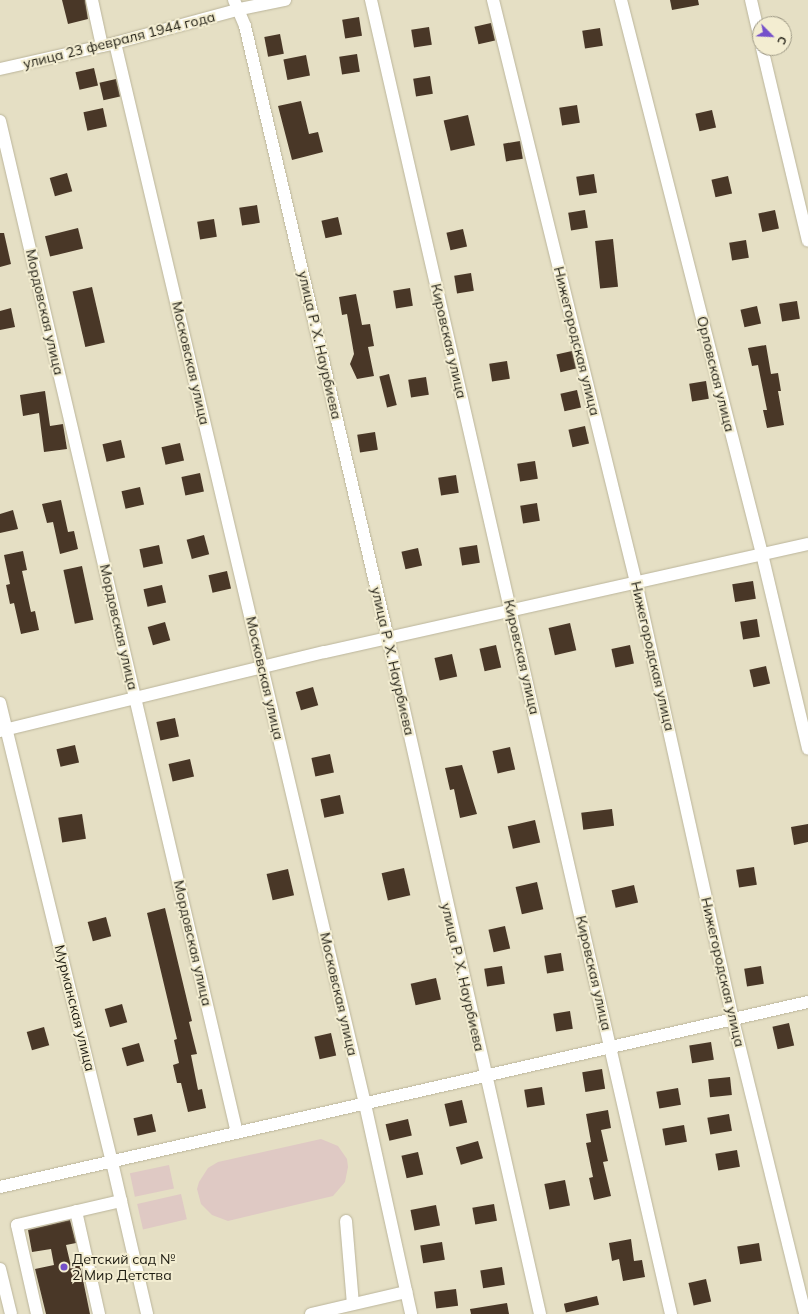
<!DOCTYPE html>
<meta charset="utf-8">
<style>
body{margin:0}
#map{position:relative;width:808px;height:1314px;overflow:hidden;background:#e5dfc4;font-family:Mulish,sans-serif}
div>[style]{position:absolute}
.green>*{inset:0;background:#dfc9c4;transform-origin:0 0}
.building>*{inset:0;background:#493727;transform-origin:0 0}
.roads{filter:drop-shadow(0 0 1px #bbb59b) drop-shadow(0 0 1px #bbb59b)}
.minor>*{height:12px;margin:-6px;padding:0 6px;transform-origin:6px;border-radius:6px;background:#fff}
.dots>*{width:11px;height:11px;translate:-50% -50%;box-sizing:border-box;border:2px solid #f3edd1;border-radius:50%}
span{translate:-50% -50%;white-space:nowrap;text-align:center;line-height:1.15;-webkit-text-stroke:4px #f3edd1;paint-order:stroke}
.street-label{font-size:14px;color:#1e1c12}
.poi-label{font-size:14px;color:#1e1c12}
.left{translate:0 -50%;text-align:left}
.north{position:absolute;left:752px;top:16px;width:40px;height:40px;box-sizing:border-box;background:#f3edd1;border:1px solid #9e9985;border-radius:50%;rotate:114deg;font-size:11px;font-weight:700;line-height:16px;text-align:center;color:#1e1c12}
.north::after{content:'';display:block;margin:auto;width:14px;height:18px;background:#7550ca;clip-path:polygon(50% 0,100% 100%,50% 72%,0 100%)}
</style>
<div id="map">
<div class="green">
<i style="clip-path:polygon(321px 1139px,338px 1146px,347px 1159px,348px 1167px,345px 1182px,333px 1196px,228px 1221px,212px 1215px,201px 1204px,197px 1189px,199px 1182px,208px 1168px,218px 1162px)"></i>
<i style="left:169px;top:1165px;width:24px;height:40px;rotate:78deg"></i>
<i style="left:181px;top:1194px;width:26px;height:45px;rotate:77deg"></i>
</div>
<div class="building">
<i style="clip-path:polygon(62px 0,85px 0,88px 19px,68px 24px)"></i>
<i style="clip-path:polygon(670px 0,698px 0,699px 5px,672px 10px)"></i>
<i style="left:359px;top:17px;width:19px;height:17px;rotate:81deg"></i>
<i style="left:491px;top:23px;width:18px;height:17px;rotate:77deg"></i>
<i style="left:429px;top:27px;width:18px;height:18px;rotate:81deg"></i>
<i style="left:600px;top:28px;width:18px;height:18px;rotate:81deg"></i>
<i style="left:280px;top:34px;width:20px;height:16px;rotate:79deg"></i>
<i style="left:357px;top:54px;width:18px;height:18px;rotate:81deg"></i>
<i style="left:306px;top:55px;width:21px;height:23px;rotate:79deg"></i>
<i style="left:94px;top:68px;width:18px;height:19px;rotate:77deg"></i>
<i style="left:430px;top:76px;width:18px;height:17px;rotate:81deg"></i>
<i style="left:116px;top:79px;width:18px;height:17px;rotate:77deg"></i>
<i style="clip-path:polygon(301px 101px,309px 134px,318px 132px,323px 152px,292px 160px,278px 106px)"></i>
<i style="left:577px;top:105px;width:18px;height:18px;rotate:81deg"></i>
<i style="left:103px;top:108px;width:19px;height:20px;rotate:78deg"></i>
<i style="left:712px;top:110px;width:18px;height:17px;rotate:77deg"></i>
<i style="left:468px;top:115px;width:31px;height:25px;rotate:77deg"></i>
<i style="left:520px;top:141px;width:18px;height:17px;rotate:81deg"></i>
<i style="left:67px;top:173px;width:19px;height:18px;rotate:74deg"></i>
<i style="left:594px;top:174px;width:19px;height:18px;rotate:81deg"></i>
<i style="left:728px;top:176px;width:18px;height:17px;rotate:77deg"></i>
<i style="left:257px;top:205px;width:18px;height:18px;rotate:81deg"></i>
<i style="left:585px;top:210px;width:18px;height:17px;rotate:81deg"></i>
<i style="left:775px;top:210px;width:19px;height:17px;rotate:78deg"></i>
<i style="left:338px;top:217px;width:18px;height:17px;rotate:77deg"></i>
<i style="left:214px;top:219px;width:18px;height:17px;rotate:81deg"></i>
<i style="left:78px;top:228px;width:21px;height:34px;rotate:76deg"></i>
<i style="left:463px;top:229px;width:18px;height:17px;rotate:77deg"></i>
<i style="clip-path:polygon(0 233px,4px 233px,11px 264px,0 267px)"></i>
<i style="left:613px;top:239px;width:48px;height:18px;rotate:84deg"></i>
<i style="left:746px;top:240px;width:18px;height:17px;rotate:81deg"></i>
<i style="left:471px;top:273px;width:18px;height:17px;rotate:81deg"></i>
<i style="left:92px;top:287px;width:57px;height:20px;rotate:77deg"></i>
<i style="left:410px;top:288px;width:18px;height:17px;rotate:81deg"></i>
<i style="clip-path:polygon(356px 294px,362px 325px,370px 324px,374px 346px,368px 347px,374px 376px,357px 379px,350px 364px,354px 354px,347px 314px,342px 315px,339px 297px)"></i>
<i style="left:797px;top:301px;width:18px;height:18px;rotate:81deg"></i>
<i style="left:757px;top:306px;width:18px;height:17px;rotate:77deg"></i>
<i style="clip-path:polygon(11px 308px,15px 327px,0 330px,0 311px)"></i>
<i style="clip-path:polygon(766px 345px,771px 374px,778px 373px,781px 391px,778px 391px,784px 425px,767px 428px,763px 410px,767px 410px,758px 365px,752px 366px,748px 348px)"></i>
<i style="left:572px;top:351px;width:18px;height:16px;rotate:77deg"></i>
<i style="left:507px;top:361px;width:18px;height:18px;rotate:81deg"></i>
<i style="left:389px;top:374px;width:32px;height:10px;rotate:76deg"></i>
<i style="left:426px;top:377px;width:18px;height:18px;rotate:81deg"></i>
<i style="left:706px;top:381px;width:18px;height:17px;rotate:81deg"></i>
<i style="left:577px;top:390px;width:18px;height:17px;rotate:77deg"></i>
<i style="clip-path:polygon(45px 391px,50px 426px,63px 424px,67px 449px,44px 452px,39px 413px,23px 416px,20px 395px)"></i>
<i style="left:585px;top:426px;width:18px;height:17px;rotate:77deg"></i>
<i style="left:375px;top:432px;width:18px;height:18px;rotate:81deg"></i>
<i style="left:121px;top:440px;width:18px;height:19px;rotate:77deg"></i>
<i style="left:180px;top:443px;width:18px;height:19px;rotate:77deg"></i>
<i style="left:535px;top:461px;width:18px;height:18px;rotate:81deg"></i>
<i style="left:200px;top:473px;width:19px;height:19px;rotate:78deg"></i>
<i style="left:456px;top:475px;width:18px;height:18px;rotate:81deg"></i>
<i style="left:140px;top:487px;width:18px;height:19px;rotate:77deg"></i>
<i style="clip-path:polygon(61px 500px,68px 532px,74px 531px,78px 549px,60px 554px,53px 522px,47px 523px,42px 504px)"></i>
<i style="left:537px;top:503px;width:18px;height:17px;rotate:81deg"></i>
<i style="clip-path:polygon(13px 510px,18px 529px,0 533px,0 514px)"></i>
<i style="left:204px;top:535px;width:20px;height:18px;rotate:75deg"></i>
<i style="left:159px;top:545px;width:19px;height:20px;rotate:78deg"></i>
<i style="left:477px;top:545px;width:18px;height:18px;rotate:81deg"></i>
<i style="left:418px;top:548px;width:18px;height:17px;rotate:77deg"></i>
<i style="clip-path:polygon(23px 551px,27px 570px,22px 571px,31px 612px,35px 611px,39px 630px,21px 634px,14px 603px,10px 604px,6px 585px,10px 584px,4px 555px)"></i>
<i style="left:82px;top:566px;width:55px;height:19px;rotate:78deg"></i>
<i style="left:227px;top:571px;width:18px;height:19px;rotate:77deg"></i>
<i style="left:753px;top:581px;width:18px;height:21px;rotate:81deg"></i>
<i style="left:162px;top:585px;width:18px;height:19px;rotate:77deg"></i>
<i style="left:757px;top:619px;width:18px;height:17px;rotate:81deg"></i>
<i style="left:165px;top:622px;width:19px;height:18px;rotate:74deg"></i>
<i style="left:570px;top:623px;width:28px;height:22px;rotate:77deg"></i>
<i style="left:496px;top:645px;width:23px;height:17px;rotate:77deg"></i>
<i style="left:630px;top:645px;width:19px;height:19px;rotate:78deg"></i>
<i style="left:452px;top:654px;width:23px;height:18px;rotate:77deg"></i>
<i style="left:766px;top:666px;width:18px;height:17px;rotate:77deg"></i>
<i style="left:313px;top:687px;width:19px;height:18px;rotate:74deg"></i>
<i style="left:175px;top:718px;width:19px;height:19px;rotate:78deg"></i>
<i style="left:75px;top:745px;width:18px;height:19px;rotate:77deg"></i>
<i style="left:510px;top:747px;width:23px;height:18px;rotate:77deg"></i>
<i style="left:330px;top:754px;width:19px;height:19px;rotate:78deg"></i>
<i style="left:190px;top:759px;width:18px;height:22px;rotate:77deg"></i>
<i style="clip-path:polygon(462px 765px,477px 814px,460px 818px,454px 789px,450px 790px,445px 768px)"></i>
<i style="left:340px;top:795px;width:19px;height:20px;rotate:78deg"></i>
<i style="left:612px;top:809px;width:17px;height:31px;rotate:83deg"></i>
<i style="left:82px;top:814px;width:25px;height:24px;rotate:81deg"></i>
<i style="left:535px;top:820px;width:23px;height:28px;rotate:77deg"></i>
<i style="clip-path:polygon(808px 824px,808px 842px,794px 845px,791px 827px)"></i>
<i style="left:754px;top:867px;width:18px;height:18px;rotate:81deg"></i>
<i style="left:404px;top:868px;width:28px;height:23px;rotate:77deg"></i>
<i style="left:288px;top:869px;width:27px;height:22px;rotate:77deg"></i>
<i style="left:537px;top:882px;width:28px;height:22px;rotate:77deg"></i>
<i style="left:634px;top:885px;width:18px;height:23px;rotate:77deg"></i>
<i style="clip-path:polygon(165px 908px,192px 1021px,189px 1022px,197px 1054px,191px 1055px,198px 1090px,202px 1089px,206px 1108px,188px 1112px,181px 1083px,177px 1083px,173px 1065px,179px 1063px,174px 1040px,177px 1039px,147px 913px)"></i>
<i style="left:106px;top:917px;width:20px;height:19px;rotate:75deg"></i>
<i style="left:505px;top:926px;width:23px;height:17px;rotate:77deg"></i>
<i style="left:561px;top:953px;width:18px;height:17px;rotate:81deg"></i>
<i style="left:502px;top:966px;width:18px;height:18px;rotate:81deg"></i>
<i style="left:761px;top:966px;width:18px;height:17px;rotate:81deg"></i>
<i style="left:436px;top:978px;width:22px;height:26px;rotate:77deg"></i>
<i style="left:122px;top:1004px;width:19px;height:18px;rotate:74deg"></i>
<i style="left:570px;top:1011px;width:18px;height:17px;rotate:81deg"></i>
<i style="left:789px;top:1023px;width:23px;height:17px;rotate:77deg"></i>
<i style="left:44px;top:1027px;width:19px;height:18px;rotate:74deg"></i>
<i style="left:331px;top:1033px;width:23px;height:17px;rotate:77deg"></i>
<i style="left:711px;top:1042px;width:18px;height:22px;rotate:81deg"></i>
<i style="left:139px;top:1043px;width:19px;height:18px;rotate:74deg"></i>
<i style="left:602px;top:1069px;width:20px;height:20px;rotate:81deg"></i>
<i style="left:730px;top:1077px;width:18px;height:22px;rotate:84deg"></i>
<i style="left:542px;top:1087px;width:18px;height:18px;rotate:81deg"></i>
<i style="left:678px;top:1088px;width:17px;height:22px;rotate:80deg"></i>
<i style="left:462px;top:1100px;width:23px;height:18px;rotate:77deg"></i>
<i style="clip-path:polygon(608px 1110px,611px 1128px,601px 1130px,608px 1161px,603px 1162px,611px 1196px,594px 1200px,589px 1178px,593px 1177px,586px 1143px,591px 1142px,586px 1114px)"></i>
<i style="left:152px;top:1114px;width:18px;height:19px;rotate:77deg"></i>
<i style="left:729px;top:1114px;width:17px;height:22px;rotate:80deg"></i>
<i style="left:408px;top:1119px;width:17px;height:23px;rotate:77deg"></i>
<i style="left:684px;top:1125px;width:17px;height:22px;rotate:80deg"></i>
<i style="left:478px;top:1141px;width:18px;height:23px;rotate:74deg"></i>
<i style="left:737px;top:1150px;width:17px;height:22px;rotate:80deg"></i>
<i style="left:418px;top:1152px;width:23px;height:17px;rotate:77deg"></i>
<i style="left:565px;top:1180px;width:26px;height:21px;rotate:79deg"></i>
<i style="left:494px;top:1204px;width:17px;height:22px;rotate:80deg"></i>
<i style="left:436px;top:1205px;width:21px;height:26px;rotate:79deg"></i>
<i style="clip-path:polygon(70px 1220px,76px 1243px,66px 1245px,70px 1262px,79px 1260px,90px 1314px,46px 1314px,35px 1269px,54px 1265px,51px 1249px,32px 1252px,28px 1230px)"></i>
<i style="clip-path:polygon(631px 1239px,634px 1261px,642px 1260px,645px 1277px,623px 1281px,619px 1259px,612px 1261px,609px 1243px)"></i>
<i style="left:442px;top:1242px;width:18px;height:22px;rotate:81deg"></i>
<i style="left:759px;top:1243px;width:18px;height:22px;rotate:81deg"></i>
<i style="left:502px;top:1267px;width:18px;height:22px;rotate:81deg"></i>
<i style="left:706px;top:1279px;width:23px;height:18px;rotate:77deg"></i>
<i style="left:456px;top:1289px;width:17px;height:22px;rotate:83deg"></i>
<i style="left:597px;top:1296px;width:9px;height:34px;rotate:77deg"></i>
<i style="clip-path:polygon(507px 1303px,509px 1314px,471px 1314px,470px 1309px)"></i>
</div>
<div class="roads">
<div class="minor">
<i style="left:92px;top:0;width:47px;rotate:77.7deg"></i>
<i style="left:234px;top:0;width:28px;rotate:67deg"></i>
<i style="left:245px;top:26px;width:628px;rotate:76.85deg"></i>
<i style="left:388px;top:638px;width:693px;rotate:77.33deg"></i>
<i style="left:371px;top:0;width:1348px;rotate:77.14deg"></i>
<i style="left:493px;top:0;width:599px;rotate:76.2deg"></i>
<i style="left:636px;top:582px;width:449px;rotate:77.5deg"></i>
<i style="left:733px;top:1020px;width:303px;rotate:76.2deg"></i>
<i style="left:621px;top:0;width:572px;rotate:75.72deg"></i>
<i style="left:762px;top:554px;width:200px;rotate:76.7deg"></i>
<i style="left:751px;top:0;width:40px;rotate:77deg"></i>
<i style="left:115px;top:43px;width:1090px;rotate:76.74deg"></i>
<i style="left:365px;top:1104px;width:215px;rotate:77.6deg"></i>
<i style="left:762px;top:48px;width:198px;rotate:76.6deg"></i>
<i style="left:0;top:69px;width:118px;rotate:-12.7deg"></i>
<i style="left:115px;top:43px;width:130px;rotate:-15.2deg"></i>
<i style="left:240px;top:9px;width:46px;rotate:-11.3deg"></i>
<i style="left:0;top:121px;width:1039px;rotate:76.82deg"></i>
<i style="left:0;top:703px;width:472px;rotate:76.3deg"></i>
<i style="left:112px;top:1162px;width:156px;rotate:77deg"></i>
<i style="left:0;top:731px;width:334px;rotate:-13.7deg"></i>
<i style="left:325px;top:652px;width:495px;rotate:-12.6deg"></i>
<i style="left:0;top:1187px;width:829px;rotate:-12.9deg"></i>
<i style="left:76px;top:1211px;width:106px;rotate:77.4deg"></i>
<i style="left:346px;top:1221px;width:83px;rotate:85.2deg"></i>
<i style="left:0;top:1269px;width:46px;rotate:76.3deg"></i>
<i style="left:37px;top:1314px;width:91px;rotate:-102.7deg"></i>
<i style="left:17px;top:1225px;width:107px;rotate:-13deg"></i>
<i style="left:311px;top:1314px;width:98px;rotate:-13deg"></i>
</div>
</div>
<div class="dots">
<i style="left:64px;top:1267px;background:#7550ca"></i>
</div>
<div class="street-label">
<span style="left:119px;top:40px;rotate:-14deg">улица 23 февраля 1944 года</span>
<span style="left:45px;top:312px;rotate:77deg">Мордовская улица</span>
<span style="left:449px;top:341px;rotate:77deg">Кировская улица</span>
<span style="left:577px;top:341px;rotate:76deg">Нижегородская улица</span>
<span style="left:320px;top:345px;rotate:77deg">улица Р. Х. Наурбиева</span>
<span style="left:191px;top:363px;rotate:77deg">Московская улица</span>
<span style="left:716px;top:374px;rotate:76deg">Орловская улица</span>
<span style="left:119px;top:627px;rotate:77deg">Мордовская улица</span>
<span style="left:653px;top:656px;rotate:77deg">Нижегородская улица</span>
<span style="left:522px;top:657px;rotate:77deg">Кировская улица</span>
<span style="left:393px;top:661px;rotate:77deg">улица Р. Х. Наурбиева</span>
<span style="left:265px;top:678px;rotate:77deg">Московская улица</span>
<span style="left:193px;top:943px;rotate:77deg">Мордовская улица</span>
<span style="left:723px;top:972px;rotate:77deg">Нижегородская улица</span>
<span style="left:594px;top:973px;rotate:77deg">Кировская улица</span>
<span style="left:463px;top:977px;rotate:77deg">улица Р. Х. Наурбиева</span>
<span style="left:339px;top:994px;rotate:77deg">Московская улица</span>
<span style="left:75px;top:1008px;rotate:76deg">Мурманская улица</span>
</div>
<div class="poi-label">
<span class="left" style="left:72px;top:1267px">Детский сад №<br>2 Мир Детства</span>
</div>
<div class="north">С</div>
</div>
